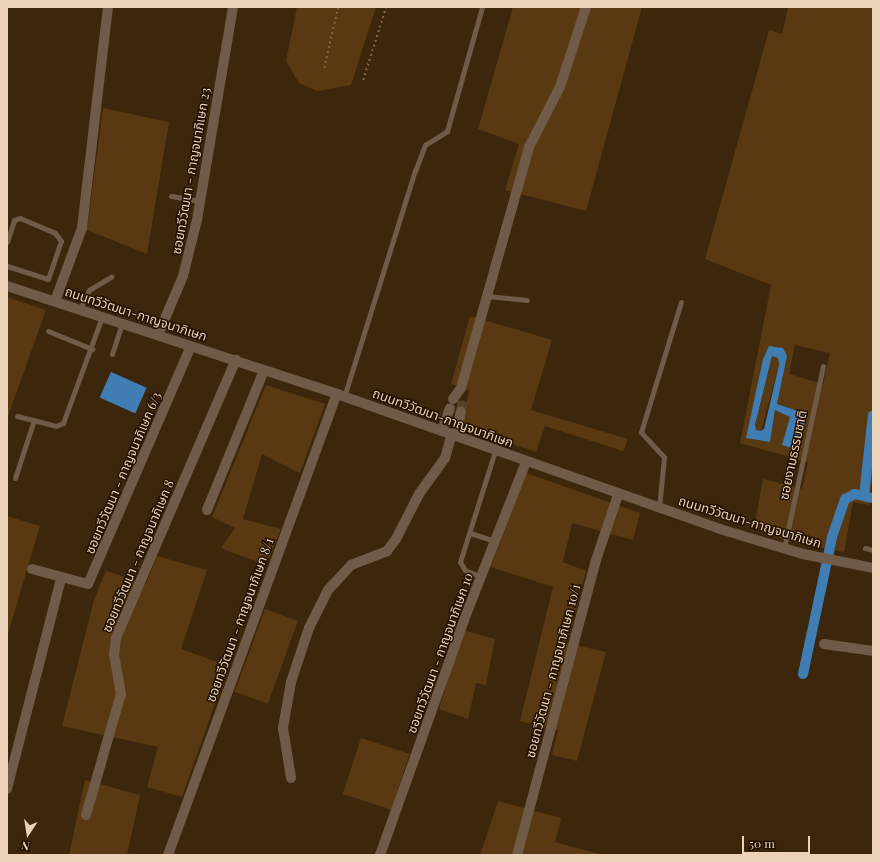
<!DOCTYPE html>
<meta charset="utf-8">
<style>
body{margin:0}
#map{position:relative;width:880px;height:862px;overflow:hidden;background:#3d270c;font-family:"Playfair Display","Noto Sans Thai",serif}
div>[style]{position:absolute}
.green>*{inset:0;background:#583912;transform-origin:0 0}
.water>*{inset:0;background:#407db3;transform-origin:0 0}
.canal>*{height:10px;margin:-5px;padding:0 5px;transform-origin:5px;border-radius:5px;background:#407db3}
.minor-tunnel>*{height:10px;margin-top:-5px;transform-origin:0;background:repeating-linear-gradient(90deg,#574126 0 10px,transparent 0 15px)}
.path>*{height:1.5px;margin-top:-0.75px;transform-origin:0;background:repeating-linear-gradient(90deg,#7d664c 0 2px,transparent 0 5px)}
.service>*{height:5px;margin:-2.5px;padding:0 2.5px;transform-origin:2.5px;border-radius:2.5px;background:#6f5b47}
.minor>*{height:10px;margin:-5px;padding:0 5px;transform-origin:5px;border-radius:5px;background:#6f5b47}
.tertiary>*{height:10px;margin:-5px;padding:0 5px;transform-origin:5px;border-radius:5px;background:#6f5b47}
span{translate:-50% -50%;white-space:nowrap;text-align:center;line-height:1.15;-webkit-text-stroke:3px #211000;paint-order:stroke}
.street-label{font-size:13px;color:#ebd2b9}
.frame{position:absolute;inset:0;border:8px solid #ebd2b9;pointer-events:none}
.north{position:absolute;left:8px;top:814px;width:40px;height:40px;-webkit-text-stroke:3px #211000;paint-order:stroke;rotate:192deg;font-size:11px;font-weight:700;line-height:16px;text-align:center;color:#ebd2b9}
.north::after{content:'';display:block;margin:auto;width:14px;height:18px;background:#ebd2b9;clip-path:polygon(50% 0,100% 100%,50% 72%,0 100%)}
.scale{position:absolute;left:742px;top:836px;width:68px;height:18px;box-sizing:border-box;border:2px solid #ebd2b9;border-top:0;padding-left:5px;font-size:12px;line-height:14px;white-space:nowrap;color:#ebd2b9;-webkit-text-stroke:3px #211000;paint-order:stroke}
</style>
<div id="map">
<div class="green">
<i style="clip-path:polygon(297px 7px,376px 7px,351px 85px,317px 91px,299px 83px,286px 61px)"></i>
<i style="clip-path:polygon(513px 7px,642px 7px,586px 211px,505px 190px,519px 144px,478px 129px)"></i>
<i style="clip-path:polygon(evenodd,788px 7px,873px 7px,873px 476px,869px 505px,853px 502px,844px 552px,792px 542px,754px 529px,763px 479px,802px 489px,808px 462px,740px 443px,771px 285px,705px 259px,769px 30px,782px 34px,788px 7px,795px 345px,830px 353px,823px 384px,789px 374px,795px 345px,788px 7px,770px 346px,787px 356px,777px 404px,807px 414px,798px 450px,790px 417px,775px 410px,770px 442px,747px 438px,763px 359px,770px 346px)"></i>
<i style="clip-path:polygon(103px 108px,169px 122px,147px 254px,87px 230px)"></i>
<i style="clip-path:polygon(7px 297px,46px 310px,7px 419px)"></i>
<i style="clip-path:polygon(470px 316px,552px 340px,531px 410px,628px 439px,623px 451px,545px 426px,536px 452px,462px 427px,469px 390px,451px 384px)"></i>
<i style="clip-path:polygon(772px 356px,778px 358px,779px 365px,761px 431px,756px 430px,755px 425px)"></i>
<i style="clip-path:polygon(266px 385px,325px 404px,300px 473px,262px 454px,243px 519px,281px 529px,266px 565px,221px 548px,235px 528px,212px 517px)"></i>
<i style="clip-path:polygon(526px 473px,640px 513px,633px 540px,572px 523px,563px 562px,586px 571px,567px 643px,606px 652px,577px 761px,552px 755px,558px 730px,520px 721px,553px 587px,491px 567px)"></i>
<i style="clip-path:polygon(7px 516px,40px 526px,7px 637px)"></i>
<i style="clip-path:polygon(157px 556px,207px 570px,181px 649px,228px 666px,182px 797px,147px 787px,158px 747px,62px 726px,94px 600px,106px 571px,146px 584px)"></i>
<i style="left:265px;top:609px;width:35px;height:88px;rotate:20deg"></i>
<i style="clip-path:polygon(463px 630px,495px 639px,486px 685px,476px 683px,468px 719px,439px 709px)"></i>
<i style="left:361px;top:738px;width:51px;height:59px;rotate:18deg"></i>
<i style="clip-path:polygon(85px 780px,140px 795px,127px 855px,69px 855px)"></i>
<i style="clip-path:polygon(498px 801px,561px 818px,555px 842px,603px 855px,480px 855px)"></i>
</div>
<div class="water">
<i style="clip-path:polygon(evenodd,769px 346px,783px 348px,787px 356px,777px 404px,807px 414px,798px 450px,782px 445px,790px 417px,775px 410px,770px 442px,746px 438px,763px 359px,769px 346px,772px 356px,778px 358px,779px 365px,764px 429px,761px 431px,756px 430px,755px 425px,772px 356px)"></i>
<i style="left:111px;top:372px;width:39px;height:28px;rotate:24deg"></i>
</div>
<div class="canal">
<i style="left:864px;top:496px;width:81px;rotate:-83.7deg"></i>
<i style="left:803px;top:674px;width:140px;rotate:-78deg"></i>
<i style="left:832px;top:537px;width:40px;rotate:-71.1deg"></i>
<i style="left:845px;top:499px;width:11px;rotate:-27deg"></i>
<i style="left:855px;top:494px;width:18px;rotate:13deg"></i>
</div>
<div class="minor-tunnel">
<i style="left:461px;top:411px;width:11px;rotate:-80deg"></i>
</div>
<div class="path">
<i style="left:324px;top:68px;width:63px;rotate:-77.1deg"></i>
<i style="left:363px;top:80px;width:77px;rotate:-72.5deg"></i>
</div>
<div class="service">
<i style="left:171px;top:196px;width:29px;rotate:10deg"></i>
<i style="left:7px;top:242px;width:23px;rotate:-72deg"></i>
<i style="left:14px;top:220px;width:6px;rotate:-18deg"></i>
<i style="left:20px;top:218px;width:38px;rotate:23deg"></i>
<i style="left:55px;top:233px;width:10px;rotate:53deg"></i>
<i style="left:61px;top:241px;width:40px;rotate:108.9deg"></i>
<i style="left:48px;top:279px;width:43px;rotate:-162.4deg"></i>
<i style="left:487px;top:296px;width:40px;rotate:5.7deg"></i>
<i style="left:80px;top:309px;width:21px;rotate:-65deg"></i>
<i style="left:89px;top:290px;width:26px;rotate:-31deg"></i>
<i style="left:48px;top:331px;width:48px;rotate:22.2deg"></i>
<i style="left:112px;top:354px;width:33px;rotate:-72deg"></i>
<i style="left:344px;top:397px;width:237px;rotate:-72.6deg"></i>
<i style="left:415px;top:171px;width:28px;rotate:-69deg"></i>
<i style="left:425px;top:145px;width:26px;rotate:-32deg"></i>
<i style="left:447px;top:131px;width:129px;rotate:-74.2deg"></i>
<i style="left:17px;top:416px;width:40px;rotate:14.4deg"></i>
<i style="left:56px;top:426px;width:8px;rotate:-23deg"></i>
<i style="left:63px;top:423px;width:113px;rotate:-69.8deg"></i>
<i style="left:15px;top:478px;width:61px;rotate:-71.9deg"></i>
<i style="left:659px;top:508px;width:51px;rotate:-84.4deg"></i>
<i style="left:664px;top:457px;width:34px;rotate:-133deg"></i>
<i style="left:641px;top:432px;width:136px;rotate:-72.9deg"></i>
<i style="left:470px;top:533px;width:25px;rotate:18deg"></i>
<i style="left:784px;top:548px;width:186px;rotate:-77.9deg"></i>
<i style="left:865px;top:548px;width:8px;rotate:14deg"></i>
<i style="left:482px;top:577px;width:18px;rotate:-158deg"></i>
<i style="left:465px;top:570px;width:9px;rotate:-122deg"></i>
<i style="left:460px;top:562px;width:116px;rotate:-72.5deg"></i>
</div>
<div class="minor">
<i style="left:55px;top:301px;width:78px;rotate:-69.7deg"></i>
<i style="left:82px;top:228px;width:223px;rotate:-83.3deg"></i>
<i style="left:158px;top:335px;width:64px;rotate:-67deg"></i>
<i style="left:183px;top:276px;width:58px;rotate:-76deg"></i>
<i style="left:197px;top:220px;width:216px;rotate:-80.4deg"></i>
<i style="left:453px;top:399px;width:14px;rotate:-54deg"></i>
<i style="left:461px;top:388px;width:250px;rotate:-74.2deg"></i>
<i style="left:529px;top:147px;width:68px;rotate:-62.7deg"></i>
<i style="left:560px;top:87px;width:84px;rotate:-72deg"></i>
<i style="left:442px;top:431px;width:24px;rotate:-71deg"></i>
<i style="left:456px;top:436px;width:25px;rotate:-79deg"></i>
<i style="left:207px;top:510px;width:151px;rotate:-67.8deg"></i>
<i style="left:32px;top:569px;width:58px;rotate:15deg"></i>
<i style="left:88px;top:584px;width:259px;rotate:-66.6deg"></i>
<i style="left:824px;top:644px;width:49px;rotate:8.1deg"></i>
<i style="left:291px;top:778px;width:51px;rotate:-99.1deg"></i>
<i style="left:283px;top:728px;width:47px;rotate:-80.1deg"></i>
<i style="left:291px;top:682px;width:57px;rotate:-71.6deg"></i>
<i style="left:309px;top:628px;width:42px;rotate:-63.4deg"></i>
<i style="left:328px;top:590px;width:34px;rotate:-47deg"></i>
<i style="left:351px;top:565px;width:39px;rotate:-21deg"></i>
<i style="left:387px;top:551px;width:15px;rotate:-53deg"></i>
<i style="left:396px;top:539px;width:51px;rotate:-62.9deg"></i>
<i style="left:419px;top:494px;width:44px;rotate:-54.2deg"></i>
<i style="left:445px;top:458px;width:25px;rotate:-74deg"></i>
<i style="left:7px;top:789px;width:217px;rotate:-75.6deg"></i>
<i style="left:86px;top:815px;width:126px;rotate:-73.9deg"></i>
<i style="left:121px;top:694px;width:39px;rotate:-100deg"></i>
<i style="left:114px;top:656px;width:18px;rotate:-84deg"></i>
<i style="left:116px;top:638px;width:303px;rotate:-66.7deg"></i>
<i style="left:168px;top:855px;width:491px;rotate:-69.9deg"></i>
<i style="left:380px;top:855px;width:250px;rotate:-70.3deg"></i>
<i style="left:464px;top:620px;width:170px;rotate:-68.6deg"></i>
<i style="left:517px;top:855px;width:305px;rotate:-75deg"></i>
<i style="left:596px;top:560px;width:69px;rotate:-71.3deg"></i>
</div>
<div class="tertiary">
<i style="left:7px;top:286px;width:347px;rotate:18.1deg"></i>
<i style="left:337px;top:394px;width:406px;rotate:19.4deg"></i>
<i style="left:720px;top:529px;width:87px;rotate:16.8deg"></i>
<i style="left:803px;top:554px;width:71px;rotate:11.3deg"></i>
</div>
<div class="street-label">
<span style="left:191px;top:171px;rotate:-80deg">ซอยทวีวัฒนา - กาญจนาภิเษก 23</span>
<span style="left:136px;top:314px;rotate:18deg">ถนนทวีวัฒนา-กาญจนาภิเษก</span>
<span style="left:443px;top:418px;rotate:20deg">ถนนทวีวัฒนา-กาญจนาภิเษก</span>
<span style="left:793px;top:455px;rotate:-78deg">ซอยงามธรรมชาติ</span>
<span style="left:123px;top:473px;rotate:-67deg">ซอยทวีวัฒนา - กาญจนาภิเษก 6/3</span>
<span style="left:750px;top:522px;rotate:17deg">ถนนทวีวัฒนา-กาญจนาภิเษก</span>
<span style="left:138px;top:556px;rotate:-67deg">ซอยทวีวัฒนา - กาญจนาภิเษก 8</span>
<span style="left:240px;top:620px;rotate:-70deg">ซอยทวีวัฒนา - กาญจนาภิเษก 8/1</span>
<span style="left:440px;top:653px;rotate:-70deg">ซอยทวีวัฒนา - กาญจนาภิเษก 10</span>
<span style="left:553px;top:671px;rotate:-75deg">ซอยทวีวัฒนา - กาญจนาภิเษก 10/1</span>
</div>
<div class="frame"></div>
<div class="north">N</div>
<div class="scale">50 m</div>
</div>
